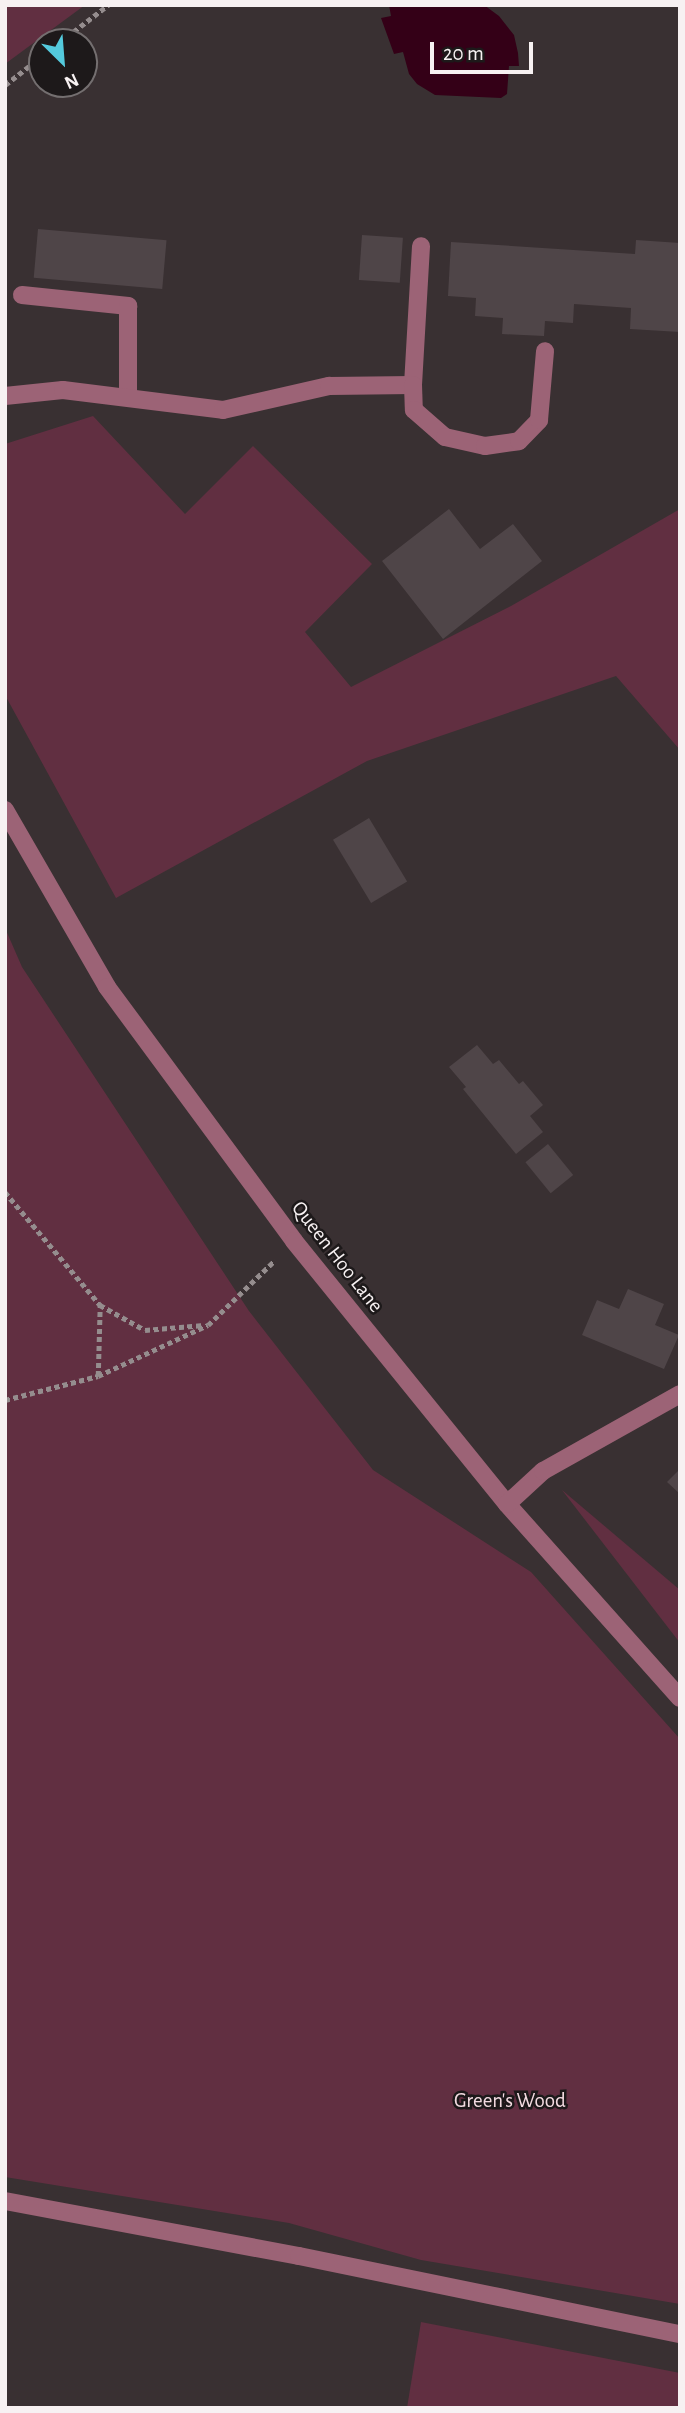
<!DOCTYPE html>
<style>
body{margin:0}
#map{position:relative;width:685px;height:2413px;overflow:hidden;background:#393032;font-family:"Alegreya Sans",sans-serif}
div>[style]{position:absolute}
.green>*{inset:0;background:#612f41}
.water>*{inset:0;background:#340017}
.building>*{inset:0;background:#4f4548;transform-origin:0 0}
.path>*{height:4.5px;margin-top:-2.25px;transform-origin:0;background:repeating-linear-gradient(90deg,#958d8e 0 5px,transparent 0 8.5px)}
.minor>*{height:18px;margin:-9px;padding:0 9px;transform-origin:9px;border-radius:9px;background:#9c6376}
span{translate:-50% -50%;white-space:nowrap;text-align:center;line-height:1.15;-webkit-text-stroke:5px #1d191a;paint-order:stroke}
.street-label{font-size:21px;color:#f7f1f2}
.park-label{font-size:21px;color:#f2dae0}
.frame{position:absolute;inset:0;border:7px solid #f7f1f2;pointer-events:none}
.north{position:absolute;left:28px;top:28px;width:70px;height:70px;box-sizing:border-box;background:#1d191a;border:2px solid #746f70;border-radius:50%;rotate:155deg;font-size:19px;font-weight:700;line-height:28px;text-align:center;color:#f7f1f2}
.north::after{content:'';display:block;margin:auto;width:24px;height:32px;background:#54cadd;clip-path:polygon(50% 0,100% 100%,50% 72%,0 100%)}
.scale{position:absolute;left:430px;top:42px;width:103px;height:32px;box-sizing:border-box;border:4px solid #f7f1f2;border-top:0;padding-left:9px;font-size:21px;line-height:24px;white-space:nowrap;color:#f7f1f2;-webkit-text-stroke:5px #1d191a;paint-order:stroke}
</style>
<div id="map">
<div class="green">
<i style="clip-path:polygon(5px 5px,85px 5px,5px 64px)"></i>
<i style="clip-path:polygon(93px 416px,185px 514px,253px 446px,372px 564px,305px 632px,351px 687px,511px 606px,680px 509px,680px 750px,616px 676px,367px 761px,116px 898px,5px 695px,5px 444px)"></i>
<i style="clip-path:polygon(5px 928px,22px 967px,249px 1311px,373px 1470px,531px 1572px,680px 1739px,680px 2304px,421px 2260px,289px 2223px,5px 2177px)"></i>
<i style="clip-path:polygon(562px 1490px,680px 1590px,680px 1643px)"></i>
<i style="clip-path:polygon(421px 2322px,680px 2373px,680px 2408px,407px 2408px)"></i>
</div>
<div class="water">
<i style="clip-path:polygon(389px 5px,484px 5px,499px 16px,514px 35px,518px 53px,519px 66px,509px 66px,507px 94px,501px 98px,435px 95px,417px 84px,409px 74px,403px 52px,394px 54px,381px 18px,391px 16px)"></i>
</div>
<div class="building">
<i style="left:38px;top:229px;width:129px;height:49px;rotate:5deg"></i>
<i style="left:362px;top:235px;width:41px;height:45px;rotate:4deg"></i>
<i style="clip-path:polygon(636px 240px,680px 243px,680px 332px,630px 329px,631px 308px,574px 304px,573px 323px,545px 321px,544px 336px,502px 334px,503px 318px,475px 316px,476px 298px,448px 296px,451px 242px,635px 254px)"></i>
<i style="clip-path:polygon(449px 509px,480px 549px,513px 524px,542px 561px,443px 639px,382px 561px)"></i>
<i style="left:369px;top:818px;width:74px;height:42px;rotate:59deg"></i>
<i style="clip-path:polygon(477px 1045px,493px 1064px,499px 1060px,519px 1084px,523px 1081px,543px 1105px,530px 1116px,543px 1132px,516px 1154px,463px 1089px,466px 1087px,449px 1067px)"></i>
<i style="left:548px;top:1144px;width:40px;height:29px;rotate:51deg"></i>
<i style="clip-path:polygon(628px 1289px,664px 1304px,655px 1325px,679px 1335px,664px 1369px,582px 1335px,597px 1300px,619px 1309px)"></i>
<i style="clip-path:polygon(680px 1469px,680px 1494px,667px 1482px)"></i>
</div>
<div class="path">
<i style="left:60px;top:42px;width:61px;rotate:-37.6deg"></i>
<i style="left:5px;top:85px;width:47px;rotate:-38.1deg"></i>
<i style="left:5px;top:1192px;width:148px;rotate:49.9deg"></i>
<i style="left:100px;top:1305px;width:51px;rotate:29.1deg"></i>
<i style="left:145px;top:1330px;width:59px;rotate:-4.8deg"></i>
<i style="left:98px;top:1376px;width:71px;rotate:-88.4deg"></i>
<i style="left:5px;top:1400px;width:96px;rotate:-14.5deg"></i>
<i style="left:98px;top:1376px;width:121px;rotate:-24.9deg"></i>
<i style="left:208px;top:1325px;width:93px;rotate:-44.1deg"></i>
</div>
<div class="minor">
<i style="left:22px;top:295px;width:107px;rotate:5.9deg"></i>
<i style="left:128px;top:306px;width:91px;rotate:90deg"></i>
<i style="left:413px;top:385px;width:139px;rotate:-86.7deg"></i>
<i style="left:5px;top:396px;width:58px;rotate:-5.9deg"></i>
<i style="left:63px;top:390px;width:161px;rotate:7.1deg"></i>
<i style="left:223px;top:410px;width:109px;rotate:-12.8deg"></i>
<i style="left:329px;top:386px;width:84px;rotate:-0.7deg"></i>
<i style="left:413px;top:385px;width:25px;rotate:88deg"></i>
<i style="left:414px;top:410px;width:41px;rotate:41.1deg"></i>
<i style="left:445px;top:437px;width:41px;rotate:12.7deg"></i>
<i style="left:485px;top:446px;width:34px;rotate:-8deg"></i>
<i style="left:519px;top:441px;width:29px;rotate:-46deg"></i>
<i style="left:539px;top:420px;width:69px;rotate:-85deg"></i>
<i style="left:5px;top:810px;width:204px;rotate:60deg"></i>
<i style="left:107px;top:987px;width:315px;rotate:53.6deg"></i>
<i style="left:294px;top:1241px;width:338px;rotate:51deg"></i>
<i style="left:507px;top:1504px;width:260px;rotate:48.3deg"></i>
<i style="left:507px;top:1504px;width:49px;rotate:-42.5deg"></i>
<i style="left:543px;top:1471px;width:157px;rotate:-29.3deg"></i>
<i style="left:5px;top:2201px;width:299px;rotate:10.6deg"></i>
<i style="left:299px;top:2256px;width:389px;rotate:11.6deg"></i>
</div>
<div class="street-label">
<span style="left:337px;top:1257px;rotate:52deg">Queen Hoo Lane</span>
</div>
<div class="park-label">
<span style="left:510px;top:2101px">Green's Wood</span>
</div>
<div class="frame"></div>
<div class="north">N</div>
<div class="scale">20 m</div>
</div>
